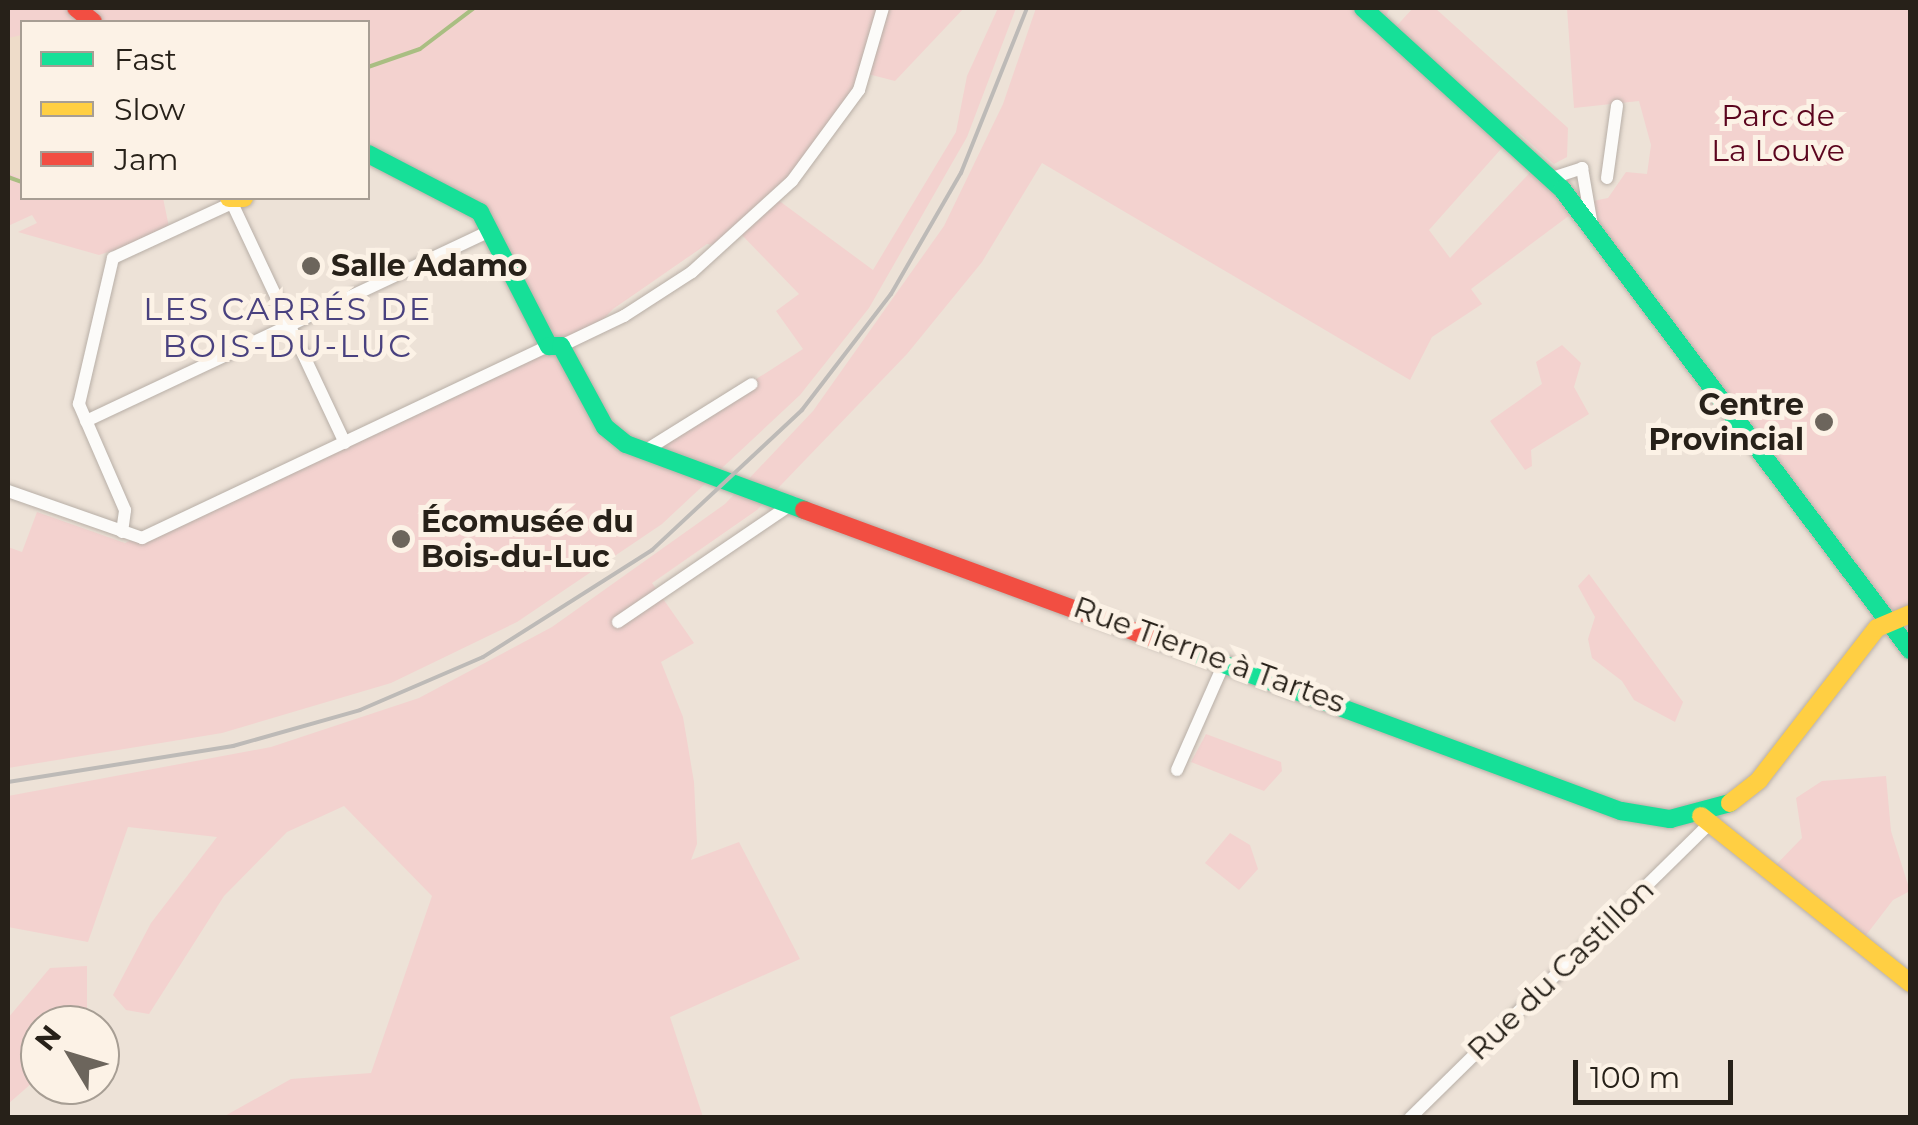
<!DOCTYPE html>
<meta charset="utf-8">
<style>
body{margin:0}
#map{position:relative;width:1918px;height:1125px;overflow:hidden;background:#ede2d7;font-family:Montserrat,sans-serif}
div>[style]{position:absolute}
.built>*{inset:0;background:#eedcc9}
.green>*{inset:0;background:#f3d2cf}
.stream>*{height:4px;margin:-2px;padding:0 2px;transform-origin:2px;border-radius:2px;background:#a9be82}
.roads{filter:drop-shadow(0 0 2px #b8afa7) drop-shadow(0 0 2px #b8afa7)}
.street>*{height:12px;margin:-6px;padding:0 6px;transform-origin:6px;border-radius:6px;background:#fcfbf9}
.fast>*{height:18px;margin:-9px;padding:0 9px;transform-origin:9px;border-radius:9px;background:#16e098}
.slow>*{height:18px;margin:-9px;padding:0 9px;transform-origin:9px;border-radius:9px;background:#ffcf43}
.jam>*{height:18px;margin:-9px;padding:0 9px;transform-origin:9px;border-radius:9px;background:#f24e42}
.rail>*{height:4px;margin:-2px;padding:0 2px;transform-origin:2px;border-radius:2px;background:#bdbab7}
.dots>*{width:28px;height:28px;translate:-50% -50%;box-sizing:border-box;border:5px solid #fcf2e6;border-radius:50%}
span{translate:-50% -50%;white-space:nowrap;text-align:center;line-height:1.15;-webkit-text-stroke:10px #fcf2e6;paint-order:stroke}
.park-label{font-size:30px;color:#5b051e}
.poi-label{font-size:30px;color:#272119;font-weight:700}
.left{translate:0 -50%;text-align:left}
.right{translate:-100% -50%;text-align:right}
.street-label{font-size:30px;color:#272119}
.neighbourhood-label{font-size:32px;color:#49417f;letter-spacing:2.5px}
.frame{position:absolute;inset:0;border:10px solid #272119;pointer-events:none}
.legend{position:absolute;left:20px;top:20px;width:350px;height:180px;box-sizing:border-box;background:#fcf2e6;border:2px solid #a79e94;margin:0;padding:12px 18px;list-style:none;font-size:30px;color:#272119}
.legend li{display:flex;align-items:center;gap:20px;height:50px}
.legend b{width:50px;border:2px solid #a79e94}
.north{position:absolute;left:20px;top:1005px;width:100px;height:100px;box-sizing:border-box;background:#fcf2e6;border:2px solid #a79e94;border-radius:50%;rotate:308deg;font-size:28px;font-weight:700;line-height:40px;text-align:center;color:#272119}
.north::after{content:'';display:block;margin:auto;width:35px;height:45px;background:#6c655c;clip-path:polygon(50% 0,100% 100%,50% 72%,0 100%)}
.scale{position:absolute;left:1573px;top:1060px;width:160px;height:45px;box-sizing:border-box;border:5px solid #272119;border-top:0;padding-left:12px;font-size:30px;line-height:35px;white-space:nowrap;color:#272119;-webkit-text-stroke:8px #fcf2e6;paint-order:stroke}
</style>
<div id="map">
<div class="built">
<i style="clip-path:polygon(20px 32px,22px 35px,22px 179px,8px 172px,8px 38px)"></i>
</div>
<div class="green">
<i style="clip-path:polygon(evenodd,8px 8px,964px 8px,895px 81px,868px 74px,774px 197px,873px 270px,956px 132px,967px 76px,998px 8px,1016px 8px,967px 137px,869px 308px,800px 395px,662px 524px,517px 622px,391px 683px,222px 733px,8px 768px,8px 547px,22px 552px,37px 512px,125px 543px,549px 346px,480px 212px,368px 154px,368px 22px,22px 22px,22px 35px,8px 38px,8px 8px,739px 232px,799px 294px,776px 311px,803px 349px,643px 452px,605px 427px,561px 346px,593px 330px,613px 309px,707px 244px,724px 246px,739px 232px)"></i>
<i style="clip-path:polygon(1036px 8px,1390px 8px,1382px 24px,1391px 32px,1413px 8px,1435px 8px,1568px 128px,1567px 157px,1554px 164px,1517px 131px,1429px 230px,1450px 258px,1538px 164px,1578px 209px,1471px 289px,1482px 304px,1432px 337px,1410px 380px,1042px 163px,982px 262px,907px 354px,757px 510px,652px 583px,694px 643px,661px 662px,683px 717px,694px 782px,697px 844px,691px 860px,739px 842px,800px 959px,670px 1017px,703px 1117px,223px 1117px,291px 1079px,371px 1073px,432px 896px,344px 806px,287px 832px,224px 896px,149px 1014px,126px 1010px,113px 995px,151px 923px,217px 837px,128px 827px,88px 942px,8px 927px,8px 796px,271px 747px,419px 698px,552px 627px,725px 504px,813px 411px,944px 226px,1003px 104px)"></i>
<i style="clip-path:polygon(1567px 8px,1910px 8px,1910px 650px,1593px 229px,1588px 202px,1608px 198px,1626px 172px,1647px 174px,1651px 145px,1639px 101px,1574px 108px)"></i>
<i style="clip-path:polygon(8px 172px,22px 179px,22px 198px,163px 198px,170px 232px,99px 255px,18px 232px,37px 223px,32px 215px,8px 226px)"></i>
<i style="clip-path:polygon(1562px 345px,1581px 363px,1574px 387px,1589px 414px,1531px 450px,1532px 466px,1525px 470px,1490px 421px,1542px 384px,1536px 362px)"></i>
<i style="clip-path:polygon(1589px 574px,1683px 702px,1675px 722px,1634px 700px,1622px 681px,1592px 658px,1588px 639px,1595px 617px,1578px 586px)"></i>
<i style="clip-path:polygon(1206px 734px,1281px 762px,1282px 771px,1264px 791px,1191px 762px)"></i>
<i style="clip-path:polygon(1886px 776px,1891px 831px,1910px 891px,1893px 900px,1860px 943px,1771px 870px,1802px 838px,1796px 798px,1822px 781px)"></i>
<i style="clip-path:polygon(1230px 833px,1250px 845px,1258px 869px,1239px 890px,1205px 863px)"></i>
<i style="clip-path:polygon(87px 966px,87px 1025px,40px 1025px,40px 1076px,8px 1104px,8px 1018px,50px 968px)"></i>
</div>
<div class="stream">
<i style="left:368px;top:67px;width:55px;rotate:-19.1deg"></i>
<i style="left:420px;top:49px;width:68px;rotate:-37.2deg"></i>
<i style="left:8px;top:177px;width:15px;rotate:20deg"></i>
</div>
<div class="roads">
<div class="street">
<i style="left:1552px;top:178px;width:32px;rotate:-18deg"></i>
<i style="left:1582px;top:168px;width:59px;rotate:80.2deg"></i>
<i style="left:1607px;top:178px;width:73px;rotate:-82.1deg"></i>
<i style="left:561px;top:346px;width:70px;rotate:-25.5deg"></i>
<i style="left:624px;top:316px;width:81px;rotate:-32.9deg"></i>
<i style="left:692px;top:272px;width:135px;rotate:-42.3deg"></i>
<i style="left:792px;top:181px;width:113px;rotate:-53.6deg"></i>
<i style="left:859px;top:90px;width:85px;rotate:-73.7deg"></i>
<i style="left:86px;top:421px;width:448px;rotate:-25.2deg"></i>
<i style="left:643px;top:452px;width:128px;rotate:-32deg"></i>
<i style="left:8px;top:491px;width:142px;rotate:19.3deg"></i>
<i style="left:142px;top:538px;width:450px;rotate:-25.3deg"></i>
<i style="left:122px;top:532px;width:22px;rotate:-82deg"></i>
<i style="left:125px;top:510px;width:116px;rotate:-113.5deg"></i>
<i style="left:79px;top:404px;width:150px;rotate:-76.9deg"></i>
<i style="left:113px;top:258px;width:131px;rotate:-24.8deg"></i>
<i style="left:232px;top:203px;width:265px;rotate:64.8deg"></i>
<i style="left:618px;top:622px;width:212px;rotate:-34.2deg"></i>
<i style="left:1177px;top:770px;width:119px;rotate:-66.2deg"></i>
<i style="left:1410px;top:1118px;width:422px;rotate:-44.5deg"></i>
</div>
<div class="fast">
<i style="left:1363px;top:8px;width:269px;rotate:42.3deg"></i>
<i style="left:1562px;top:189px;width:578px;rotate:52.95deg"></i>
<i style="left:368px;top:154px;width:126px;rotate:27.4deg"></i>
<i style="left:480px;top:212px;width:151px;rotate:62.8deg"></i>
<i style="left:549px;top:346px;width:12px"></i>
<i style="left:561px;top:346px;width:92px;rotate:61.5deg"></i>
<i style="left:605px;top:427px;width:27px;rotate:39deg"></i>
<i style="left:626px;top:444px;width:190px;rotate:20.3deg"></i>
<i style="left:1161px;top:641px;width:490px;rotate:20.3deg"></i>
<i style="left:1621px;top:811px;width:50px;rotate:9.3deg"></i>
<i style="left:1670px;top:819px;width:62px;rotate:-14.9deg"></i>
</div>
<div class="slow">
<i style="left:229px;top:198px;width:15px"></i>
<i style="left:1730px;top:803px;width:37px;rotate:-38deg"></i>
<i style="left:1759px;top:780px;width:192px;rotate:-52.2deg"></i>
<i style="left:1877px;top:628px;width:36px;rotate:-23deg"></i>
<i style="left:1701px;top:816px;width:268px;rotate:38.6deg"></i>
</div>
<div class="jam">
<i style="left:76px;top:8px;width:22px;rotate:39deg"></i>
<i style="left:804px;top:510px;width:380px;rotate:20.2deg"></i>
</div>
</div>
<div class="rail">
<i style="left:8px;top:782px;width:228px;rotate:-9.1deg"></i>
<i style="left:233px;top:746px;width:132px;rotate:-15.8deg"></i>
<i style="left:360px;top:710px;width:134px;rotate:-23.3deg"></i>
<i style="left:483px;top:657px;width:200px;rotate:-32.3deg"></i>
<i style="left:652px;top:550px;width:205px;rotate:-43deg"></i>
<i style="left:802px;top:410px;width:146px;rotate:-52.5deg"></i>
<i style="left:891px;top:294px;width:140px;rotate:-60deg"></i>
<i style="left:961px;top:173px;width:178px;rotate:-68.2deg"></i>
</div>
<div class="dots">
<i style="left:311px;top:266px;background:#6c655c"></i>
<i style="left:1824px;top:422px;background:#6c655c"></i>
<i style="left:401px;top:539px;background:#6c655c"></i>
</div>
<div class="park-label">
<span style="left:1778px;top:133px">Parc de<br>La Louve</span>
</div>
<div class="poi-label">
<span class="left" style="left:331px;top:266px">Salle Adamo</span>
<span class="right" style="left:1804px;top:422px">Centre<br>Provincial</span>
<span class="left" style="left:421px;top:539px">Écomusée du<br>Bois-du-Luc</span>
</div>
<div class="street-label">
<span style="left:1209px;top:655px;rotate:20deg">Rue Tierne à Tartes</span>
<span style="left:1561px;top:970px;rotate:-44deg">Rue du Castillon</span>
</div>
<div class="neighbourhood-label">
<span style="left:288px;top:328px">LES CARRÉS DE<br>BOIS-DU-LUC</span>
</div>
<div class="frame"></div>
<ul class="legend">
<li><b style="height:12px;background:#16e098"></b>Fast</li>
<li><b style="height:12px;background:#ffcf43"></b>Slow</li>
<li><b style="height:12px;background:#f24e42"></b>Jam</li>
</ul>
<div class="north">N</div>
<div class="scale">100 m</div>
</div>
